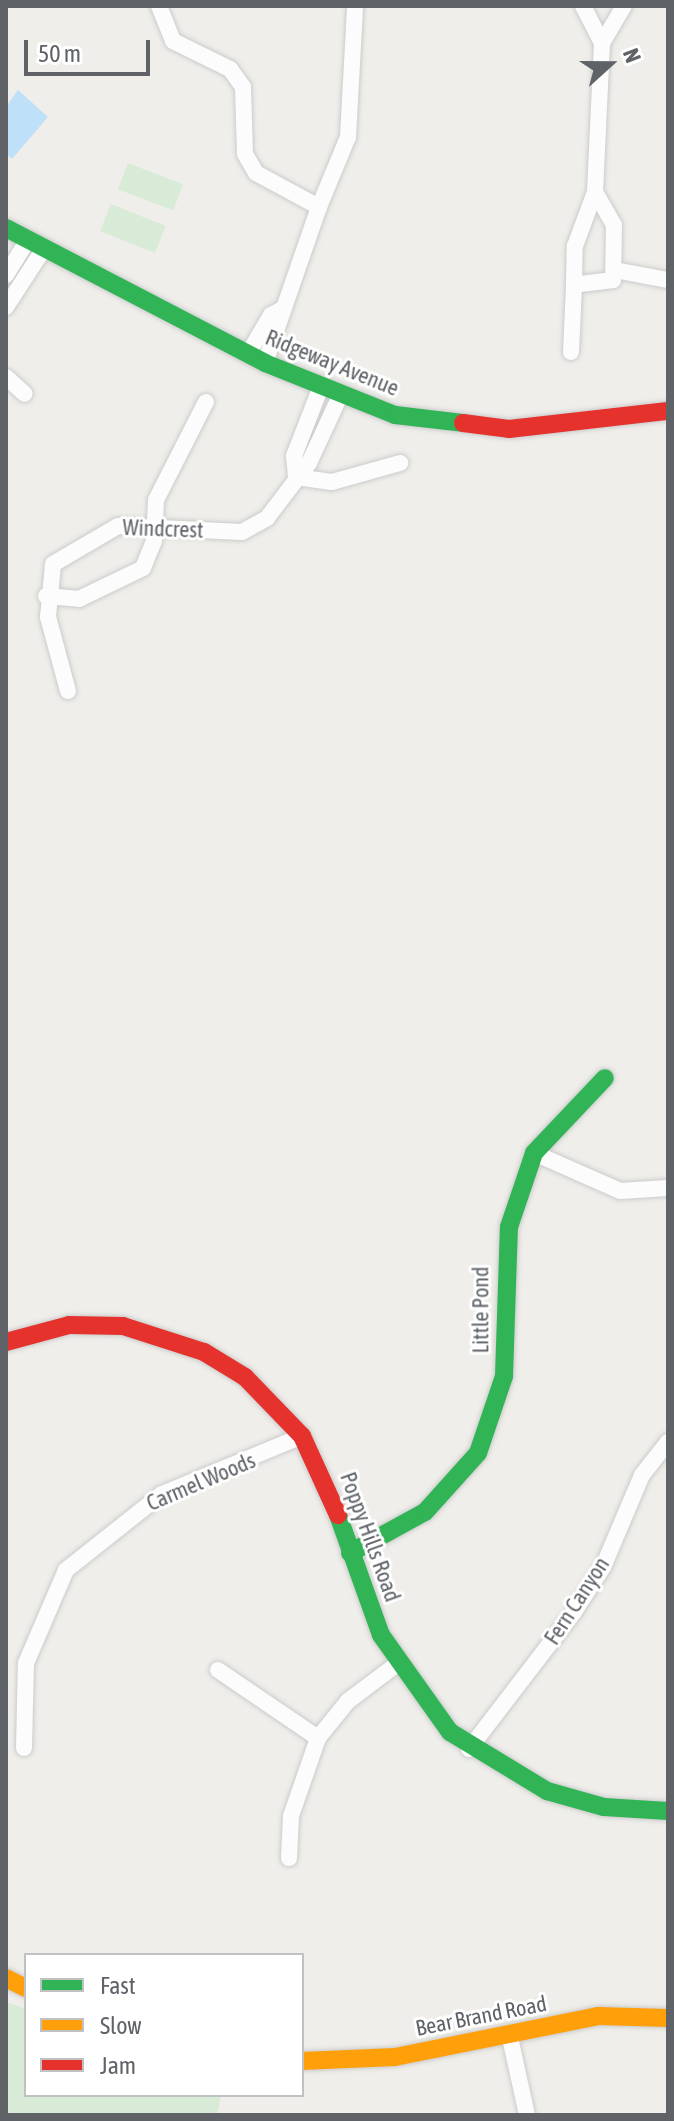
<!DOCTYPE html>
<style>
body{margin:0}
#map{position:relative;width:674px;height:2121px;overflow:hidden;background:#efeeea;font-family:"Asap Condensed",sans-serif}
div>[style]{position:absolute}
.green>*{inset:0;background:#d8ebd6;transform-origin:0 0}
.water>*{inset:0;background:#bfe0f9}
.roads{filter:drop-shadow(0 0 2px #cbcccc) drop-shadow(0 0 2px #cbcccc)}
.street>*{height:16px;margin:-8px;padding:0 8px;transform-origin:8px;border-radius:8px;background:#fdfcfc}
.fast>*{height:18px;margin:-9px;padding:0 9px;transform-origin:9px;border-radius:9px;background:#30b455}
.slow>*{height:18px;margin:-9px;padding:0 9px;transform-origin:9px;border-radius:9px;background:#ff9f0a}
.jam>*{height:18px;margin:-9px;padding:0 9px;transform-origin:9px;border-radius:9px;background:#e5322d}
span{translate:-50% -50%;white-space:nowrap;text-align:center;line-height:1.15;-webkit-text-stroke:6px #fff;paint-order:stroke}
.street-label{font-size:22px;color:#5f6368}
.frame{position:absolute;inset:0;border:8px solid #5f6368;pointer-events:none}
.legend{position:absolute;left:24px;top:1953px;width:280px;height:144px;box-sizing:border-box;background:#fff;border:2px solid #bfc1c3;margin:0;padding:10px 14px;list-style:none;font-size:24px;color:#5f6368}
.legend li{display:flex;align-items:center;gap:16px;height:40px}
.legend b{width:40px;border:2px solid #bfc1c3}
.north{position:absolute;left:570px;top:24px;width:80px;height:80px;-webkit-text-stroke:6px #fff;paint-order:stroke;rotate:69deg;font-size:22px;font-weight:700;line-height:32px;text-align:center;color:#5f6368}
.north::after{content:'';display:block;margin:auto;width:28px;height:36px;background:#5f6368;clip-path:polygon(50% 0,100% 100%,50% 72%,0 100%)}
.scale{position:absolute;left:24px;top:40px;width:126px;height:36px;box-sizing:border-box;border:4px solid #5f6368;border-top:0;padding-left:10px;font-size:24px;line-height:28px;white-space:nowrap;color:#5f6368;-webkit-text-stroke:6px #fff;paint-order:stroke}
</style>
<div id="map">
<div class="green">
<i style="left:128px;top:163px;width:59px;height:28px;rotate:21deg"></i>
<i style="left:111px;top:204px;width:59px;height:29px;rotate:22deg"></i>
<i style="clip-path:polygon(6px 2002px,26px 2009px,26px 2095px,221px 2095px,217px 2115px,6px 2115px)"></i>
</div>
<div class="water">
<i style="clip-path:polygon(18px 90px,48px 117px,12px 159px,6px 154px,6px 107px)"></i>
</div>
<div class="roads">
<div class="street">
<i style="left:159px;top:6px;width:38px;rotate:68deg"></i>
<i style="left:173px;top:41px;width:64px;rotate:26.2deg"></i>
<i style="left:230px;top:69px;width:22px;rotate:54deg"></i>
<i style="left:243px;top:87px;width:67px;rotate:88.3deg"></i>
<i style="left:245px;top:154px;width:22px;rotate:60deg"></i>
<i style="left:256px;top:173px;width:72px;rotate:28.4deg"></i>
<i style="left:319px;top:207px;width:165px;rotate:109.1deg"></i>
<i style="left:583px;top:6px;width:42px;rotate:62.8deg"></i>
<i style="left:595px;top:192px;width:38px;rotate:60deg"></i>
<i style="left:614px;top:225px;width:55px;rotate:91deg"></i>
<i style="left:613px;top:280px;width:39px;rotate:173deg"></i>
<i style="left:574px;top:285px;width:39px;rotate:-89deg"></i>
<i style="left:575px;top:246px;width:58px;rotate:-69.7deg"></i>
<i style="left:595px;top:192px;width:149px;rotate:-87.3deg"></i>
<i style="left:602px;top:43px;width:43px;rotate:-59.3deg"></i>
<i style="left:319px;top:207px;width:76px;rotate:-67.5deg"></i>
<i style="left:348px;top:137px;width:131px;rotate:-86.9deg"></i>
<i style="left:615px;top:270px;width:54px;rotate:10.7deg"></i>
<i style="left:6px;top:275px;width:40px;rotate:-58deg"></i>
<i style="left:6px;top:307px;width:68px;rotate:-57deg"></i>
<i style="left:571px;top:352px;width:67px;rotate:-87.4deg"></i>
<i style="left:248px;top:354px;width:45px;rotate:-59.5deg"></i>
<i style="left:271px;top:315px;width:15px;rotate:-28deg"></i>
<i style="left:6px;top:377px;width:25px;rotate:42deg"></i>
<i style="left:296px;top:477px;width:36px;rotate:8deg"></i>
<i style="left:332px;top:482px;width:71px;rotate:-15.6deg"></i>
<i style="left:296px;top:477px;width:21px;rotate:-95deg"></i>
<i style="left:294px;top:456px;width:72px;rotate:-68.8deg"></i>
<i style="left:46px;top:596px;width:33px;rotate:5deg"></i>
<i style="left:79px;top:599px;width:71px;rotate:-25.8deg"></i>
<i style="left:143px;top:568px;width:29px;rotate:-68deg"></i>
<i style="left:154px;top:541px;width:41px;rotate:-87.2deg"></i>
<i style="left:156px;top:500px;width:110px;rotate:-63deg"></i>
<i style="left:68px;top:691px;width:77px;rotate:-105.1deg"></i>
<i style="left:48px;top:617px;width:53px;rotate:-84.6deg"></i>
<i style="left:53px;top:564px;width:75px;rotate:-30.3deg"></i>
<i style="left:118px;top:526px;width:124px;rotate:2.8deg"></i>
<i style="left:242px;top:532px;width:29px;rotate:-29deg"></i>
<i style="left:267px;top:518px;width:69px;rotate:-52.6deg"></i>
<i style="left:309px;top:463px;width:74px;rotate:-65.2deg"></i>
<i style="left:534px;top:1153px;width:94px;rotate:23.8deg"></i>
<i style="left:620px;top:1191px;width:48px;rotate:-3.6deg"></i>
<i style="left:218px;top:1670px;width:121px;rotate:34.2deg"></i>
<i style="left:24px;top:1748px;width:85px;rotate:-88.7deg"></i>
<i style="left:26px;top:1663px;width:101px;rotate:-66.7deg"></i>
<i style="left:66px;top:1570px;width:122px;rotate:-38.4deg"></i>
<i style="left:162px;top:1494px;width:152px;rotate:-22.5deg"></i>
<i style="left:469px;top:1749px;width:173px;rotate:-52.5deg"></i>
<i style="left:574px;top:1612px;width:54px;rotate:-57.2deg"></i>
<i style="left:603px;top:1567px;width:100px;rotate:-67deg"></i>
<i style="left:642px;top:1475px;width:42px;rotate:-51.8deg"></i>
<i style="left:289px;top:1858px;width:42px;rotate:-87.3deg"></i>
<i style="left:291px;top:1816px;width:83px;rotate:-70.9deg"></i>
<i style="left:318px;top:1738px;width:48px;rotate:-51deg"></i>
<i style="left:348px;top:1701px;width:60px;rotate:-36.9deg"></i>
<i style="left:509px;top:2033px;width:84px;rotate:77.6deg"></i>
</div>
<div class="fast">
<i style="left:6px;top:228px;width:292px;rotate:27.5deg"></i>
<i style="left:265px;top:363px;width:140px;rotate:21.8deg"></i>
<i style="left:395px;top:415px;width:68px;rotate:6.7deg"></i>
<i style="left:338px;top:1515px;width:127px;rotate:70.3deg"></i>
<i style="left:381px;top:1635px;width:119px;rotate:54.6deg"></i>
<i style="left:450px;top:1732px;width:114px;rotate:31.3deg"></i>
<i style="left:547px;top:1791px;width:59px;rotate:15.7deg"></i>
<i style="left:604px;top:1807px;width:64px;rotate:3.6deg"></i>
<i style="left:350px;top:1553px;width:85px;rotate:-28.7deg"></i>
<i style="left:425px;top:1512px;width:79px;rotate:-48.1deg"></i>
<i style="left:478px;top:1453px;width:81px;rotate:-71.3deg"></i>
<i style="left:504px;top:1376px;width:149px;rotate:-88.1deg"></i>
<i style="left:509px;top:1227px;width:78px;rotate:-71.3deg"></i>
<i style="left:534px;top:1153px;width:103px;rotate:-46.6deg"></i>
</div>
<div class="slow">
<i style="left:6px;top:1978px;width:22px;rotate:27deg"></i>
<i style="left:302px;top:2061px;width:93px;rotate:-2.5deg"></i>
<i style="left:395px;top:2057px;width:207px;rotate:-11.4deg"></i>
<i style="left:598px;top:2016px;width:70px;rotate:1.6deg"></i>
</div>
<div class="jam">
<i style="left:463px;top:423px;width:46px;rotate:7.4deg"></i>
<i style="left:509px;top:429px;width:160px;rotate:-6.5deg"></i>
<i style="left:6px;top:1342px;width:65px;rotate:-15.1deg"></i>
<i style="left:69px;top:1325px;width:54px;rotate:1.1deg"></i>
<i style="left:123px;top:1326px;width:85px;rotate:17.8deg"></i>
<i style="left:204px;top:1352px;width:48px;rotate:31.4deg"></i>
<i style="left:245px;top:1377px;width:82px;rotate:46deg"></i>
<i style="left:302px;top:1436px;width:87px;rotate:65.5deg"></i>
</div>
</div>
<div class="street-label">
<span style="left:332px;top:363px;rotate:22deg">Ridgeway Avenue</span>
<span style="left:163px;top:529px;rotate:2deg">Windcrest</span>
<span style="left:481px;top:1310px;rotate:-90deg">Little Pond</span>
<span style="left:201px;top:1482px;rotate:-23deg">Carmel Woods</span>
<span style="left:370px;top:1537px;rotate:70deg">Poppy Hills Road</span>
<span style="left:577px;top:1601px;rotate:-57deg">Fern Canyon</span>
<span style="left:481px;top:2016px;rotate:-11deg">Bear Brand Road</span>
</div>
<div class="frame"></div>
<ul class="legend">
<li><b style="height:10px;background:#30b455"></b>Fast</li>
<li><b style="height:10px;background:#ff9f0a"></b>Slow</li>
<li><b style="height:10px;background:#e5322d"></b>Jam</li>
</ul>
<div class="north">N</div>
<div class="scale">50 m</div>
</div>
